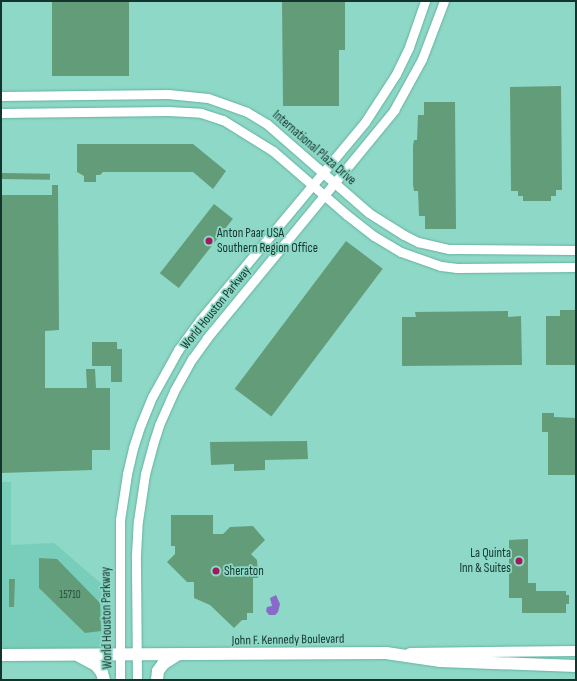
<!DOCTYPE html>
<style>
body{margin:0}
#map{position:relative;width:577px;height:681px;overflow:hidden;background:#8dd8c6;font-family:"Sofia Sans Condensed",sans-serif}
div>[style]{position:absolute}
.built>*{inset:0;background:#78ceba}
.water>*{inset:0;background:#8969ca}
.building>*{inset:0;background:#639c79;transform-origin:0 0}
.roads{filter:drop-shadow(0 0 1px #66b1a0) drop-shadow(0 0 1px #66b1a0)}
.secondary>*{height:9px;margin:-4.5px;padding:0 4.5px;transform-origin:4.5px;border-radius:4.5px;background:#fff}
.primary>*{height:10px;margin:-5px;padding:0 5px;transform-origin:5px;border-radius:5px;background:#fff}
.highway>*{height:12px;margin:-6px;padding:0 6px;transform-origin:6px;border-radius:6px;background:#fff}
.dots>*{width:11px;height:11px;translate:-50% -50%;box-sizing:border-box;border:2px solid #8dd8c6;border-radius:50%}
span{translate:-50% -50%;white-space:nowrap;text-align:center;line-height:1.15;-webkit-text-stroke:3.5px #8dd8c6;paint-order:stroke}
.number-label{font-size:11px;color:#284e40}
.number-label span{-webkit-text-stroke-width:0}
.street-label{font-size:13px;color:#14342d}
.poi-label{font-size:13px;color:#14342d}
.left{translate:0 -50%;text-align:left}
.right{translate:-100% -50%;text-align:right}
.frame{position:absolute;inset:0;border:2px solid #14342d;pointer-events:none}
</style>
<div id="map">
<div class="built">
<i style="clip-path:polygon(1px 482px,11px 482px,11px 545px,54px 543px,104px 586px,104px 649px,1px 650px)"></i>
</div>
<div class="water">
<i style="clip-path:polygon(276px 595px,280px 604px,278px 612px,275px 615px,269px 615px,266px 611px,267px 607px,272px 606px,270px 598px)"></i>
</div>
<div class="building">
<i style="left:52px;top:1px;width:77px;height:75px"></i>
<i style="clip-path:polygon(282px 1px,345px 1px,345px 50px,339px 50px,339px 106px,283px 106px)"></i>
<i style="clip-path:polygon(561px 86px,562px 190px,556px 190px,556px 196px,551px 196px,551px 201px,523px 201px,523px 196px,518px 196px,518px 191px,511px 191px,510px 87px)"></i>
<i style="clip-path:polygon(424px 102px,455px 102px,456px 229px,425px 229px,425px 216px,419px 216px,418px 191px,414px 191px,413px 184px,413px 146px,414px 140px,417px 140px,418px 115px,424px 115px)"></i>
<i style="clip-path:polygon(77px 144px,193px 144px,226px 171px,213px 189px,193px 172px,103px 172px,100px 175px,96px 175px,96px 182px,84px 182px,84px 176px,77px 172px)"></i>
<i style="left:1px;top:173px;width:49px;height:6px;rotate:1deg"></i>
<i style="clip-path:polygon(52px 185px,58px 185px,59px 330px,45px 331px,45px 388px,87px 388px,86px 369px,95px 369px,96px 388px,110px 388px,110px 450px,92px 450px,92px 470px,1px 473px,1px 195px,52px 195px)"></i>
<i style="left:214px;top:204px;width:24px;height:88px;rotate:38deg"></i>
<i style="left:346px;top:241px;width:46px;height:185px;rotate:37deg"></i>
<i style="clip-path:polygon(560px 310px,576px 310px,576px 365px,546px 365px,546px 316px,560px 316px)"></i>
<i style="clip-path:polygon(508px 311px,508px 317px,521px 316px,522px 365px,402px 366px,402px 317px,416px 317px,415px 312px)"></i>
<i style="clip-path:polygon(92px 342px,117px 342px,117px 349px,122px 349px,122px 382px,111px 382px,111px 366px,92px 366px)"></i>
<i style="clip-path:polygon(542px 413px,554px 413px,554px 417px,576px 418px,576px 475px,548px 475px,548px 432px,542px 432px)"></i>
<i style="clip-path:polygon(307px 441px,308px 459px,265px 460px,265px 470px,234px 471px,234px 464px,211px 465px,210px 442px)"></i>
<i style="clip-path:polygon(171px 515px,213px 515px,213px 534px,223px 534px,230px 527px,253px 526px,265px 540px,251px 554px,257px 560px,258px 578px,253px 578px,253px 613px,247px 613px,247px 620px,242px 620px,234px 628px,210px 605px,194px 598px,194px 582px,187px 582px,167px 562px,175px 554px,175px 546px,171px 546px)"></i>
<i style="clip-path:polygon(528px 539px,528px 583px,536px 583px,536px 591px,566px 591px,566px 595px,569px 595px,569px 604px,566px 604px,566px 613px,522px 613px,522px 598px,509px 598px,509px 540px)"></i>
<i style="clip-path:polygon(39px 558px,57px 559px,100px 603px,101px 631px,85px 633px,39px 588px)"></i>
<i style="clip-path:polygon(9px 579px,15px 579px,14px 607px,9px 607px)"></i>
</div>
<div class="roads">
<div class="secondary">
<i style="left:1px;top:96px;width:167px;rotate:-0.7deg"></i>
<i style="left:168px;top:94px;width:40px;rotate:5.7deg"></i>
<i style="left:208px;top:98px;width:41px;rotate:19.7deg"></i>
<i style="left:247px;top:112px;width:23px;rotate:31deg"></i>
<i style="left:267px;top:124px;width:135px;rotate:41.1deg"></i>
<i style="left:369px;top:213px;width:41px;rotate:32.2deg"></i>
<i style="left:404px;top:235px;width:16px;rotate:27deg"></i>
<i style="left:418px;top:242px;width:32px;rotate:13deg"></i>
<i style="left:449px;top:249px;width:11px"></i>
<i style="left:460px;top:249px;width:116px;rotate:0.5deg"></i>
<i style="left:1px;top:113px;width:167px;rotate:-0.7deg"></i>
<i style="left:168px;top:111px;width:33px;rotate:3deg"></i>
<i style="left:201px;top:113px;width:23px;rotate:18deg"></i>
<i style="left:223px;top:120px;width:59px;rotate:31.8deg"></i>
<i style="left:273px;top:151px;width:98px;rotate:40.9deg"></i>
<i style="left:347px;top:215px;width:34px;rotate:38deg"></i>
<i style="left:374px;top:236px;width:31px;rotate:31deg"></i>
<i style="left:401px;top:252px;width:42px;rotate:19.3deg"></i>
<i style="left:441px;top:266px;width:16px;rotate:7deg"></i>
<i style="left:457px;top:268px;width:119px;rotate:-0.5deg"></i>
<i style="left:120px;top:680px;width:160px;rotate:-90deg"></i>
<i style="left:120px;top:520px;width:47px;rotate:-81.3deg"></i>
<i style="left:127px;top:474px;width:27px;rotate:-77deg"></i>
<i style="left:133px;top:448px;width:25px;rotate:-72deg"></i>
<i style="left:141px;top:424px;width:29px;rotate:-68deg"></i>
<i style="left:152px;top:397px;width:54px;rotate:-61deg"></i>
<i style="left:178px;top:350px;width:37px;rotate:-54deg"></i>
<i style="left:200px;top:320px;width:258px;rotate:-50.2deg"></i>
<i style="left:365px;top:122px;width:57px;rotate:-57.1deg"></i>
<i style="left:396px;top:74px;width:30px;rotate:-64deg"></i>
<i style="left:409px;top:47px;width:49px;rotate:-70.8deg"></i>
<i style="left:137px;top:680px;width:125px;rotate:-90.5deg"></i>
<i style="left:136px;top:555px;width:34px;rotate:-87deg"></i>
<i style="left:138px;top:521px;width:48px;rotate:-81.5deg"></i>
<i style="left:145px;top:474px;width:31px;rotate:-75deg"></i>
<i style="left:153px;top:444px;width:20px;rotate:-72deg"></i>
<i style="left:159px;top:425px;width:37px;rotate:-66deg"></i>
<i style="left:174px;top:391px;width:37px;rotate:-61deg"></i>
<i style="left:192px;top:359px;width:26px;rotate:-54deg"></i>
<i style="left:207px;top:338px;width:295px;rotate:-50.6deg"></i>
<i style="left:394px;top:110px;width:58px;rotate:-61.2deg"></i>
<i style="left:422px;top:59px;width:62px;rotate:-69.2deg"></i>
</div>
<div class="primary">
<i style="left:410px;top:653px;width:166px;rotate:-0.7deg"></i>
</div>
<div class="highway">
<i style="left:1px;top:655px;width:385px;rotate:-0.3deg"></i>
<i style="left:386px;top:653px;width:55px;rotate:8.4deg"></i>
<i style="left:440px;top:661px;width:136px;rotate:2.1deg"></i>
<i style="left:79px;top:656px;width:19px;rotate:28deg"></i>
<i style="left:96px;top:665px;width:10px;rotate:53deg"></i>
<i style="left:102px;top:673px;width:7px;rotate:74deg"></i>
<i style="left:157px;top:680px;width:9px;rotate:-84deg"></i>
<i style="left:158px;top:671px;width:9px;rotate:-54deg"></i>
<i style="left:163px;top:664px;width:17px;rotate:-33deg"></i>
</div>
</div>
<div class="dots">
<i style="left:209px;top:241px;background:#a4185f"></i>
<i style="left:519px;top:561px;background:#a4185f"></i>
<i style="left:216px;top:571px;background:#a4185f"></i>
</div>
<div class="number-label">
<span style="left:70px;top:595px">15710</span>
</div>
<div class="street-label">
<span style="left:314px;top:148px;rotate:41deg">International Plaza Drive</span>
<span style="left:216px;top:308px;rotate:-51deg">World Houston Parkway</span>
<span style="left:107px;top:618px;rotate:-91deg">World Houston Parkway</span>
<span style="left:288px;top:640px;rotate:-1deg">John F. Kennedy Boulevard</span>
</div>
<div class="poi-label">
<span class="left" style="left:217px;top:241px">Anton Paar USA<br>Southern Region Office</span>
<span class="right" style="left:511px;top:561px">La Quinta<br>Inn &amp; Suites</span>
<span class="left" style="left:224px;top:571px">Sheraton</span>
</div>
<div class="frame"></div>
</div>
